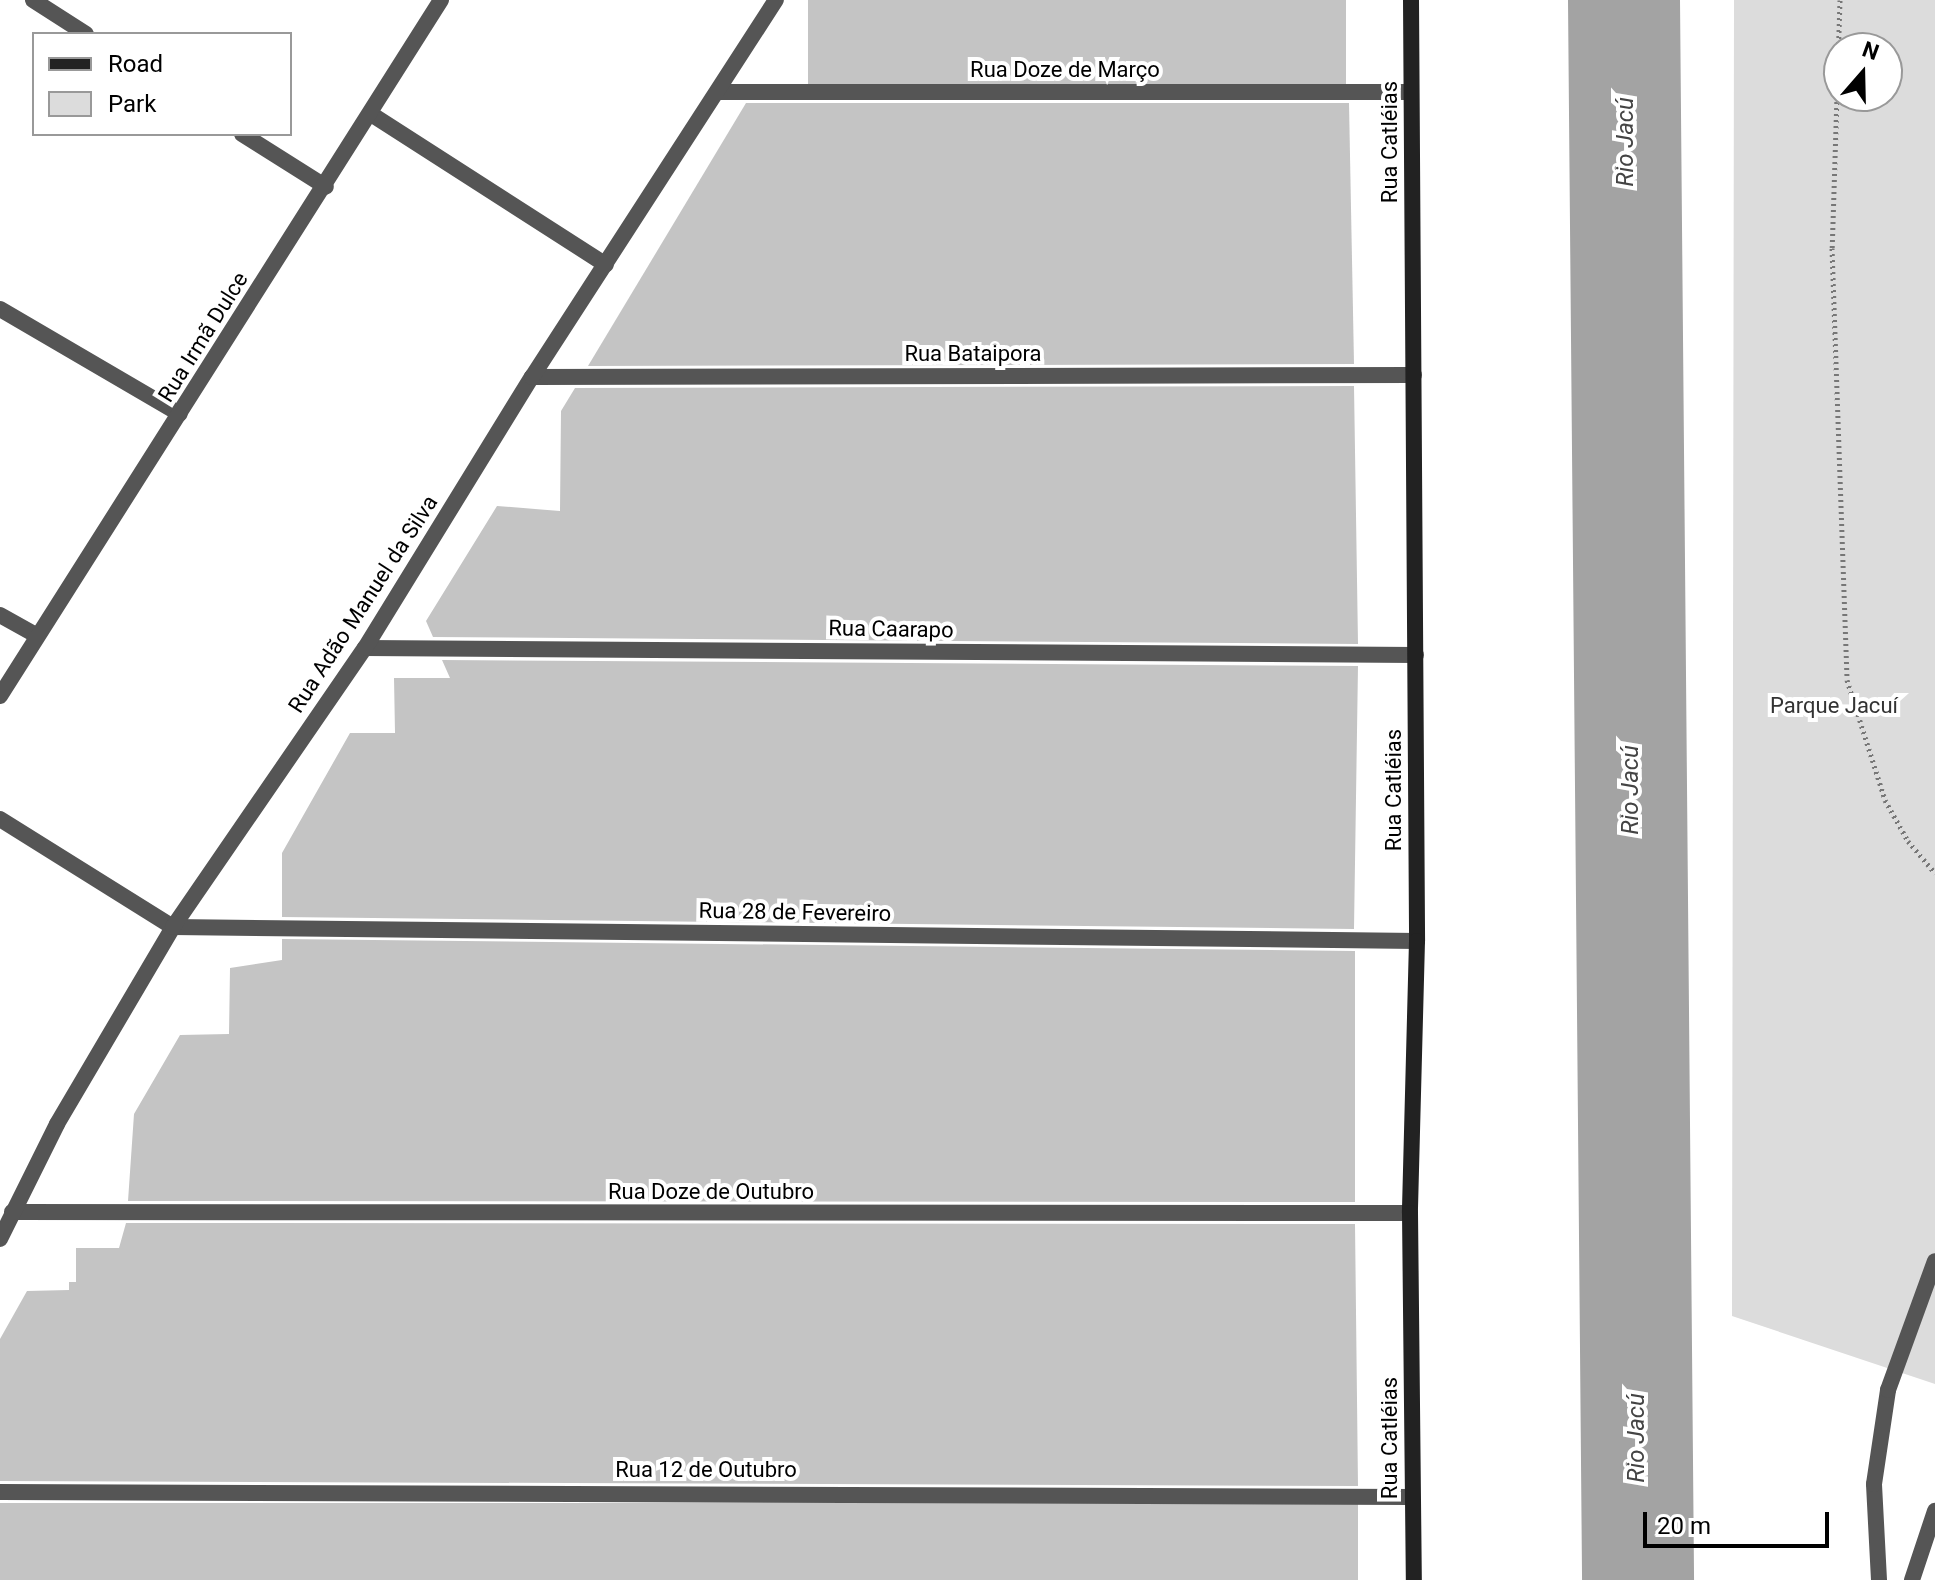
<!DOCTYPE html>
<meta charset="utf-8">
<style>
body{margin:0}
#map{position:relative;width:1935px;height:1580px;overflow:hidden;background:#fff;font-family:Roboto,sans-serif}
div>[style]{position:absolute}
.green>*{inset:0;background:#dcdcdc}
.river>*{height:112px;margin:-56px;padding:0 56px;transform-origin:56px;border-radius:56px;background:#a3a3a3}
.building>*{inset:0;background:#c4c4c4;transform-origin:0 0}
.path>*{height:5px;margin-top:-2.5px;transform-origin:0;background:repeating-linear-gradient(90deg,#777 0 2px,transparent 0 6px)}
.lane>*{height:16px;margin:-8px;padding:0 8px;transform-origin:8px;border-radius:8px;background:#555}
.street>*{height:16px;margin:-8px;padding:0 8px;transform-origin:8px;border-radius:8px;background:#555}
.secondary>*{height:16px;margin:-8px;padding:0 8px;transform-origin:8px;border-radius:8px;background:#222}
span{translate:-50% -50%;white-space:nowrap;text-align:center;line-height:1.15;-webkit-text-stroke:8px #fff;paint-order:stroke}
.street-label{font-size:22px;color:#000}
.park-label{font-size:22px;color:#333}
.water-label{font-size:24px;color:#444;font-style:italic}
.legend{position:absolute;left:32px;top:32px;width:260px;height:104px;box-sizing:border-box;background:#fff;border:2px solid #999;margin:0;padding:10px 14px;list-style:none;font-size:24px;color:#000}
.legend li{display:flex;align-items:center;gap:16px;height:40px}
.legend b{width:40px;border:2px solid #999}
.north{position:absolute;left:1823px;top:32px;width:80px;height:80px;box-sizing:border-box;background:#fff;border:2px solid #999;border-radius:50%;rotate:20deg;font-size:22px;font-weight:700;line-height:32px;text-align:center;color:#000}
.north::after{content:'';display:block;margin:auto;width:28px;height:36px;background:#000;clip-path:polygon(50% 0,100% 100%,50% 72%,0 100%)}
.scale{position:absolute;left:1643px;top:1512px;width:186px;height:36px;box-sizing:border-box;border:4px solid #000;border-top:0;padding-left:10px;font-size:24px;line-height:28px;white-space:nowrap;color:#000;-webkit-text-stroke:6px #fff;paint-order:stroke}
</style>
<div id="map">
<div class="green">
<i style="clip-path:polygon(evenodd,1734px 0,1935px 0,1935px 1384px,1732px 1316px,1734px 0,1839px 48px,1887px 48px,1887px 96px,1839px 96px,1839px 48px)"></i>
</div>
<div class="river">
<i style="left:1624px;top:0;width:1580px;rotate:89.49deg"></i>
</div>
<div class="building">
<i style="left:808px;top:0;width:538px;height:95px"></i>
<i style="clip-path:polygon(746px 103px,1349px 103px,1354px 364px,588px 366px)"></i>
<i style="clip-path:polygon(1354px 386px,1358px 644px,433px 637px,426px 621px,497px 506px,560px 511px,561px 411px,575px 388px)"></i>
<i style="clip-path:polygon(442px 660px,1358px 666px,1354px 929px,282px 917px,282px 853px,350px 733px,395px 733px,394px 678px,450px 678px)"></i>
<i style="clip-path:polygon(282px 939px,1355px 951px,1355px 1202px,128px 1201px,134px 1114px,180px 1035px,229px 1034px,230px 968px,282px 960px)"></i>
<i style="clip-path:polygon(126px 1223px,1355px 1224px,1358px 1486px,0 1481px,0 1339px,27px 1291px,69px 1290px,69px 1282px,76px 1282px,76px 1248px,119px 1248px)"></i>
<i style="left:0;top:1503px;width:1358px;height:77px"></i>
</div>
<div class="path">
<i style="left:1840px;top:0;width:248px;rotate:91.8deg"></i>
<i style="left:1832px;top:248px;width:432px;rotate:88deg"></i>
<i style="left:1847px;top:680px;width:126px;rotate:72.4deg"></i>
<i style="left:1885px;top:800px;width:47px;rotate:60.7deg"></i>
<i style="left:1908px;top:841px;width:42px;rotate:49.8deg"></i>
</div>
<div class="lane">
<i style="left:1879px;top:1580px;width:96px;rotate:-93deg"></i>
<i style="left:1874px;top:1484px;width:95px;rotate:-81.5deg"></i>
<i style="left:1888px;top:1390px;width:137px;rotate:-70deg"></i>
<i style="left:1912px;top:1580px;width:73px;rotate:-71.6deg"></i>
</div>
<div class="street">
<i style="left:33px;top:0;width:63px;rotate:32.7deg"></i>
<i style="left:720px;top:92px;width:691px"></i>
<i style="left:371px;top:114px;width:279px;rotate:32.7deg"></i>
<i style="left:242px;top:134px;width:99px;rotate:32.2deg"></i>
<i style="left:0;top:309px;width:208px;rotate:30.3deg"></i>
<i style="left:532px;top:377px;width:882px;rotate:-0.13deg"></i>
<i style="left:0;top:615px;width:41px;rotate:29.1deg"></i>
<i style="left:365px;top:648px;width:1051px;rotate:0.38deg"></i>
<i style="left:0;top:696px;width:824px;rotate:-57.64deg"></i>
<i style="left:0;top:819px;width:204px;rotate:32deg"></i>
<i style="left:173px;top:927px;width:1244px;rotate:0.64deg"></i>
<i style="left:12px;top:1212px;width:1398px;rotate:0.04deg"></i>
<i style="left:0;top:1239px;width:128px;rotate:-63.6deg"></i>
<i style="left:57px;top:1124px;width:229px;rotate:-59.5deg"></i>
<i style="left:173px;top:927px;width:339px;rotate:-55.5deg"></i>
<i style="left:365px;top:648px;width:318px;rotate:-58.4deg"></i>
<i style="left:532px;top:377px;width:449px;rotate:-57.1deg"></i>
<i style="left:0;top:1492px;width:1412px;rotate:0.2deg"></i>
</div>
<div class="secondary">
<i style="left:1411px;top:0;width:941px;rotate:89.63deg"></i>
<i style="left:1417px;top:941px;width:272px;rotate:91.5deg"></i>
<i style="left:1410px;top:1213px;width:367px;rotate:89.4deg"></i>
</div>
<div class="street-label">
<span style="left:1065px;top:70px">Rua Doze de Março</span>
<span style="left:1390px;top:142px;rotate:-90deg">Rua Catléias</span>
<span style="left:203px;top:337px;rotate:-58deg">Rua Irmã Dulce</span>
<span style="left:973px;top:354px">Rua Bataipora</span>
<span style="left:363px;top:604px;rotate:-57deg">Rua Adão Manuel da Silva</span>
<span style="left:891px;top:629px;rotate:1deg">Rua Caarapo</span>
<span style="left:1394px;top:790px;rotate:-90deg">Rua Catléias</span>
<span style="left:795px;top:912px;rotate:1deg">Rua 28 de Fevereiro</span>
<span style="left:711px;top:1192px">Rua Doze de Outubro</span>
<span style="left:1390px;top:1438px;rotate:-90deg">Rua Catléias</span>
<span style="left:706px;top:1470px">Rua 12 de Outubro</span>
</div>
<div class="park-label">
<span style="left:1834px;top:706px">Parque Jacuí</span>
</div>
<div class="water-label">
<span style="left:1626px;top:142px;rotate:-90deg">Rio Jacú</span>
<span style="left:1631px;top:790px;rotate:-90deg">Rio Jacú</span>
<span style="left:1637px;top:1438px;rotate:-90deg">Rio Jacú</span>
</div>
<ul class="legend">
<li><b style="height:10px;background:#222"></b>Road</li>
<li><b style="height:22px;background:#dcdcdc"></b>Park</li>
</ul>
<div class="north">N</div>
<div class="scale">20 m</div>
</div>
